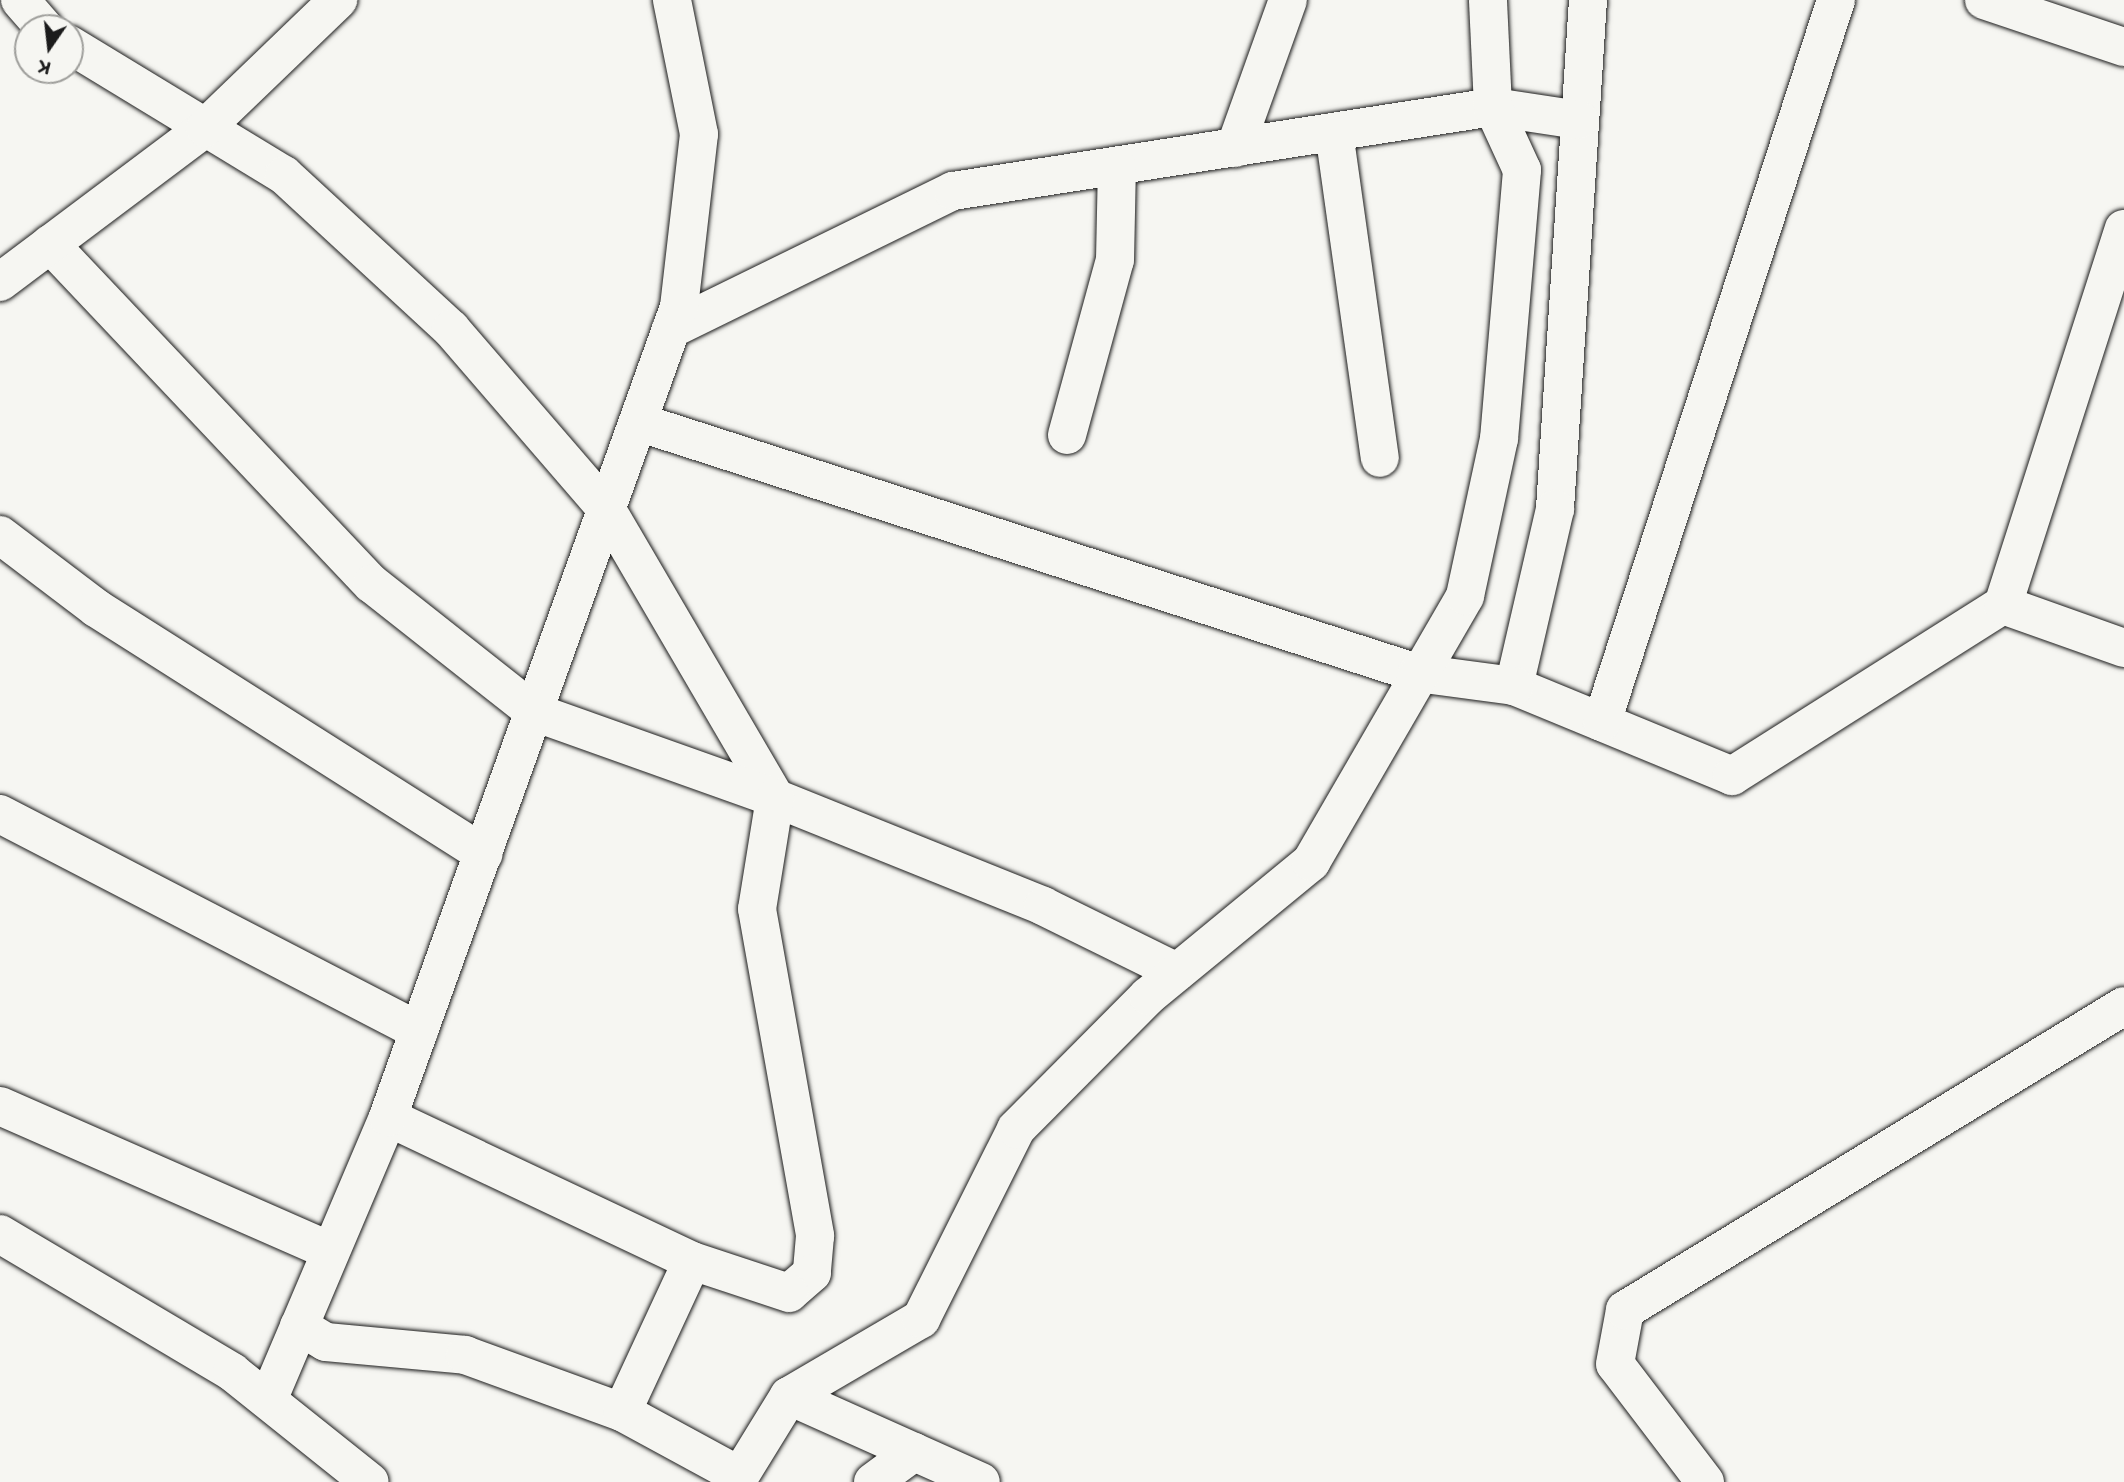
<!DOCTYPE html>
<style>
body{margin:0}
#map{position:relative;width:2124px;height:1482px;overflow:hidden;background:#f6f6f2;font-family:Itim,sans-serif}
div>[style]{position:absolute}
.roads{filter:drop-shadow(0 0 2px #1c1c1c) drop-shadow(0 0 2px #1c1c1c)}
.minor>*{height:38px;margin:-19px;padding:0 19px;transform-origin:19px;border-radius:19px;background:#f6f6f2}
span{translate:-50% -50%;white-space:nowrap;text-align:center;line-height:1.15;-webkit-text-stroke:6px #f6f6f2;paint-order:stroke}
.north{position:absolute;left:14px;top:14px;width:70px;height:70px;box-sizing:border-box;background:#f6f6f2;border:2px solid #9f9f9c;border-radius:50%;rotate:194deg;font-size:19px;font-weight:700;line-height:28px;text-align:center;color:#1c1c1c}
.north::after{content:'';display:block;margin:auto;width:24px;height:32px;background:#1c1c1c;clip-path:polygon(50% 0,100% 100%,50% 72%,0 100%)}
</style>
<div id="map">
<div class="roads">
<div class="minor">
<i style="left:20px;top:0;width:37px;rotate:49deg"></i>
<i style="left:1588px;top:0;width:510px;rotate:93.71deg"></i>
<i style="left:1555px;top:509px;width:182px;rotate:103deg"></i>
<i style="left:1514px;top:686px;width:236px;rotate:22.4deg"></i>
<i style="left:1732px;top:776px;width:320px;rotate:-32.3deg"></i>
<i style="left:2003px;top:605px;width:395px;rotate:-72.2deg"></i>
<i style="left:1984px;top:0;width:148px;rotate:18.6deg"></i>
<i style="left:70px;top:45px;width:250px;rotate:31.3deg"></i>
<i style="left:284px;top:175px;width:227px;rotate:42.7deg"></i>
<i style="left:451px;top:329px;width:239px;rotate:49.2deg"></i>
<i style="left:607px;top:510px;width:333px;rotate:59.7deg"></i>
<i style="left:775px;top:798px;width:289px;rotate:21.9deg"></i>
<i style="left:1043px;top:906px;width:149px;rotate:26.2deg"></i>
<i style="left:1493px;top:107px;width:87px;rotate:8.6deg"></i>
<i style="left:1334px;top:132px;width:329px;rotate:82deg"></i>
<i style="left:1235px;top:148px;width:157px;rotate:-70.3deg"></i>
<i style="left:50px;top:244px;width:468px;rotate:46.6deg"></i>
<i style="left:372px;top:584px;width:206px;rotate:38.3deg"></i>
<i style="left:534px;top:712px;width:256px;rotate:19.6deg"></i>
<i style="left:775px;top:798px;width:112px;rotate:99.2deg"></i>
<i style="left:757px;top:909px;width:332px;rotate:79.9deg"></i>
<i style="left:815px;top:1236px;width:37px;rotate:95deg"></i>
<i style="left:812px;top:1273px;width:30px;rotate:139deg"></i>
<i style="left:789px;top:1293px;width:102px;rotate:-161.7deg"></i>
<i style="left:692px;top:1261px;width:336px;rotate:-154.7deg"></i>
<i style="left:0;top:282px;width:256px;rotate:-36.9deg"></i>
<i style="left:205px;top:128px;width:185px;rotate:-43.9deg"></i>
<i style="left:671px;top:329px;width:314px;rotate:-26.1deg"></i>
<i style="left:953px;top:191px;width:546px;rotate:-8.84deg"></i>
<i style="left:1493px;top:107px;width:107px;rotate:-92.7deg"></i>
<i style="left:638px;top:422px;width:818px;rotate:17.86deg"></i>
<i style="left:1417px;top:673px;width:98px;rotate:7.6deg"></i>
<i style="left:1067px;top:435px;width:181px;rotate:-74.7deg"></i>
<i style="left:1115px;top:260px;width:93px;rotate:-88.8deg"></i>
<i style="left:0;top:535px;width:121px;rotate:37.2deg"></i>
<i style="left:96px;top:608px;width:459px;rotate:32.4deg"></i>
<i style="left:2003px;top:605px;width:128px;rotate:19.6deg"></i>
<i style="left:1602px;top:722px;width:759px;rotate:-72.04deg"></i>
<i style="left:0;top:814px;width:472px;rotate:27.4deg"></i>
<i style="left:0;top:1106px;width:361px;rotate:23.7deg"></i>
<i style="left:0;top:1234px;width:270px;rotate:30.7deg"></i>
<i style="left:232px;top:1372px;width:176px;rotate:38.6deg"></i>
<i style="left:299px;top:1326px;width:31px;rotate:31deg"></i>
<i style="left:326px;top:1342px;width:140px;rotate:5.3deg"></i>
<i style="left:465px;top:1355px;width:167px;rotate:20deg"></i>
<i style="left:622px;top:1412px;width:134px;rotate:28.5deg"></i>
<i style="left:789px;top:1396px;width:153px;rotate:-30.3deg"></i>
<i style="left:921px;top:1319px;width:212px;rotate:-63.4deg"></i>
<i style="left:1016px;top:1129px;width:187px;rotate:-45.2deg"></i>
<i style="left:1148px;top:996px;width:211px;rotate:-39.4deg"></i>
<i style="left:1311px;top:862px;width:307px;rotate:-59.9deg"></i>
<i style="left:1465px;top:596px;width:161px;rotate:-77.8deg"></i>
<i style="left:1499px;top:439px;width:270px;rotate:-85.1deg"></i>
<i style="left:1522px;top:170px;width:69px;rotate:-114.7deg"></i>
<i style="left:268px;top:1400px;width:307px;rotate:-67deg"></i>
<i style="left:388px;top:1117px;width:861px;rotate:-70.24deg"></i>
<i style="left:679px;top:307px;width:174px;rotate:-83.4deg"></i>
<i style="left:699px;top:134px;width:137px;rotate:-101.4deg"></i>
<i style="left:622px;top:1412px;width:166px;rotate:-65.1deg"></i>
<i style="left:736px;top:1482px;width:101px;rotate:-58.4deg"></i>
<i style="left:789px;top:1396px;width:210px;rotate:24.1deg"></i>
<i style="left:873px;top:1482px;width:51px;rotate:-36.2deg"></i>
<i style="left:1705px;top:1482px;width:148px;rotate:-127.3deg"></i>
<i style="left:1615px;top:1364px;width:55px;rotate:-79.5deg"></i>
<i style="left:1625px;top:1310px;width:584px;rotate:-31.35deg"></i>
</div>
</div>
<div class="north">K</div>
</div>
